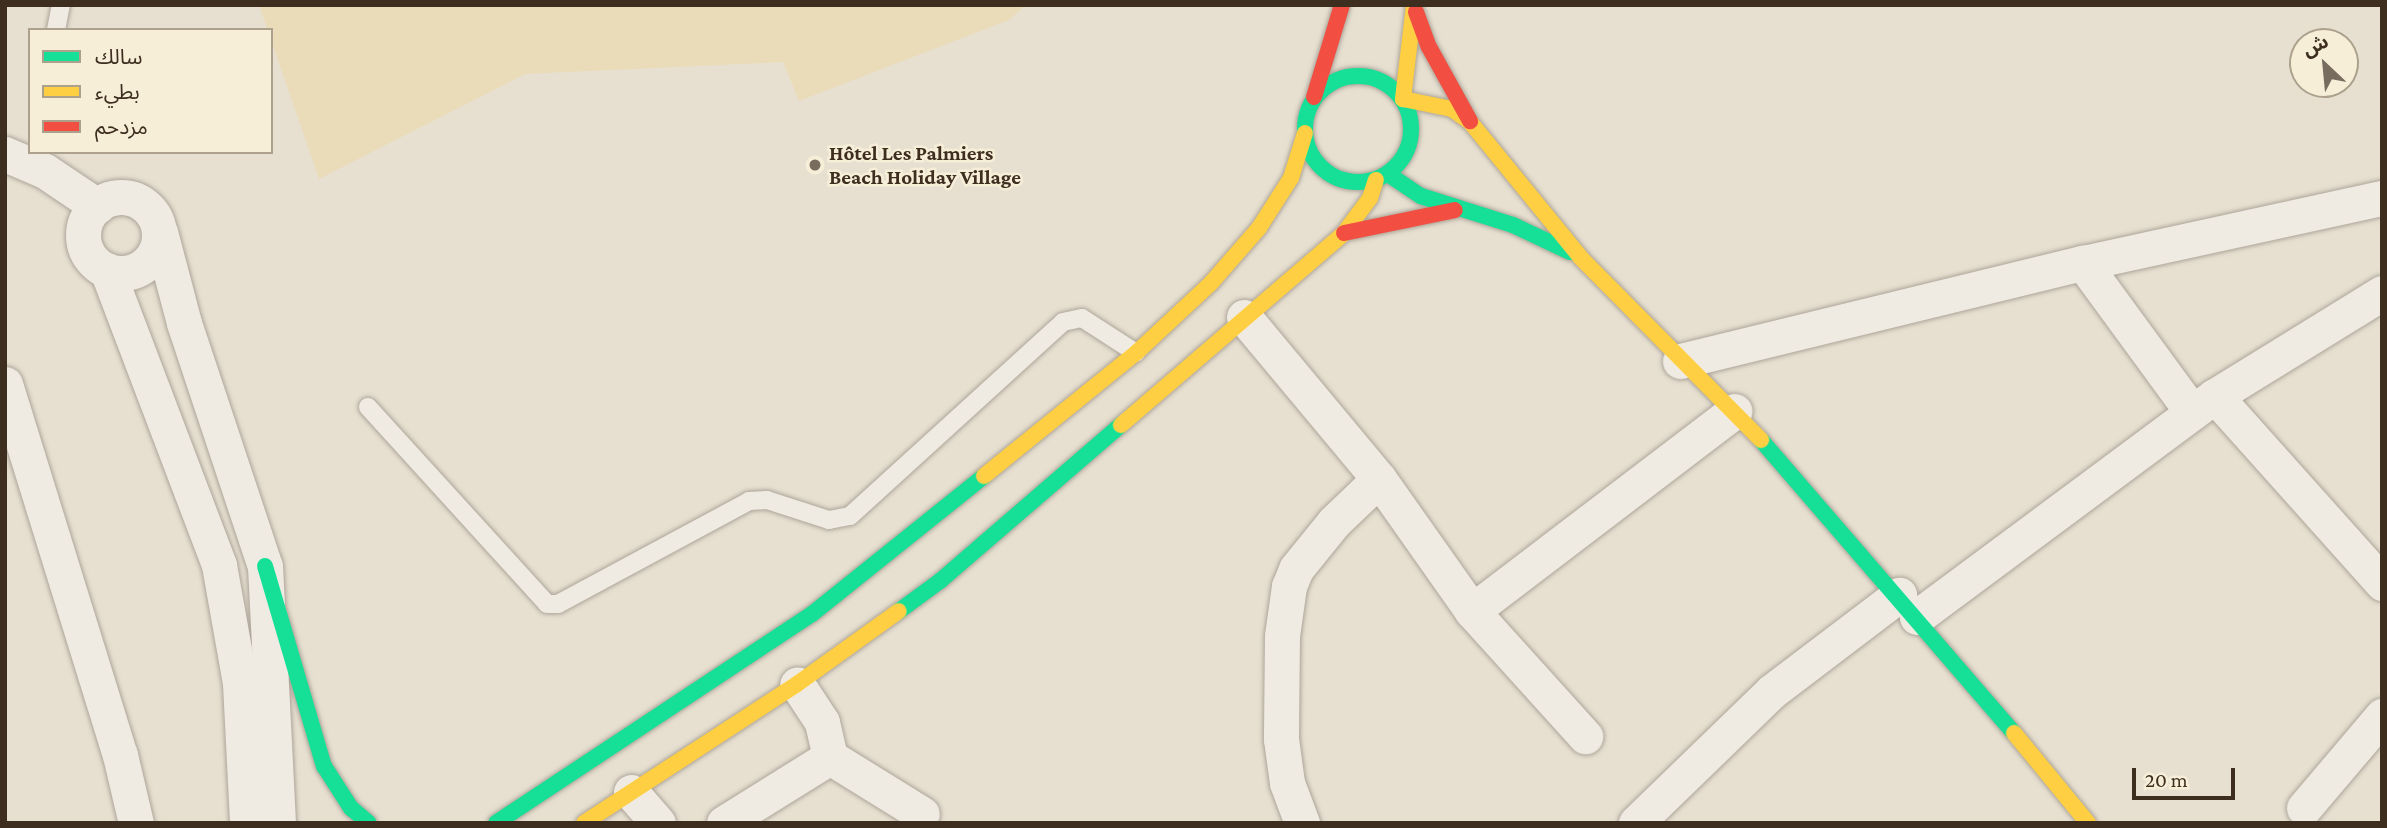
<!DOCTYPE html>
<meta charset="utf-8">
<style>
body{margin:0}
#map{position:relative;width:2387px;height:828px;overflow:hidden;background:#e7e0d1;font-family:"Crimson Pro","Noto Sans Arabic",serif}
div>[style]{position:absolute}
.sand>*{inset:0;background:#eadcb9}
.roads{filter:drop-shadow(0 0 2px #ada599) drop-shadow(0 0 2px #ada599)}
.lane>*{height:18px;margin:-9px;padding:0 9px;transform-origin:9px;border-radius:9px;background:#efebe3}
.street>*{height:35px;margin:-17.5px;padding:0 17.5px;transform-origin:17.5px;border-radius:17.5px;background:#efebe3}
.street>.ring{margin:-17.5px;padding:0;box-sizing:content-box;background:none;border:35px solid #efebe3;border-radius:50%}
.fast>*{height:16px;margin:-8px;padding:0 8px;transform-origin:8px;border-radius:8px;background:#16e098}
.fast>.ring{margin:-8px;padding:0;box-sizing:content-box;background:none;border:16px solid #16e098;border-radius:50%}
.slow>*{height:16px;margin:-8px;padding:0 8px;transform-origin:8px;border-radius:8px;background:#ffcf43}
.jam>*{height:16px;margin:-8px;padding:0 8px;transform-origin:8px;border-radius:8px;background:#f24e42}
.dots>*{width:19px;height:19px;translate:-50% -50%;box-sizing:border-box;border:4px solid #f7eed8;border-radius:50%}
span{translate:-50% -50%;white-space:nowrap;text-align:center;line-height:1.15;-webkit-text-stroke:5px #f7eed8;paint-order:stroke}
.poi-label{font-size:21px;color:#3d2e20;font-weight:700}
.left{translate:0 -50%;text-align:left}
.frame{position:absolute;inset:0;border:7px solid #3d2e20;pointer-events:none}
.legend{position:absolute;left:28px;top:28px;width:245px;height:126px;box-sizing:border-box;background:#f7eed8;border:2px solid #ada18e;margin:0;padding:9px 12px;list-style:none;font-size:21px;color:#3d2e20}
.legend li{display:flex;align-items:center;gap:14px;height:35px}
.legend b{width:35px;border:2px solid #ada18e}
.north{position:absolute;left:2289px;top:28px;width:70px;height:70px;box-sizing:border-box;background:#f7eed8;border:2px solid #ada18e;border-radius:50%;rotate:334deg;font-size:19px;font-weight:700;line-height:28px;text-align:center;color:#3d2e20}
.north::after{content:'';display:block;margin:auto;width:24px;height:32px;background:#786c5e;clip-path:polygon(50% 0,100% 100%,50% 72%,0 100%)}
.scale{position:absolute;left:2132px;top:768px;width:103px;height:32px;box-sizing:border-box;border:4px solid #3d2e20;border-top:0;padding-left:9px;font-size:21px;line-height:24px;white-space:nowrap;color:#3d2e20;-webkit-text-stroke:5px #f7eed8;paint-order:stroke}
</style>
<div id="map">
<div class="sand">
<i style="clip-path:polygon(259px 5px,1026px 5px,1009px 20px,799px 101px,783px 62px,525px 74px,319px 179px)"></i>
</div>
<div class="roads">
<div class="lane">
<i style="left:56px;top:30px;width:25px;rotate:-79deg"></i>
<i style="left:368px;top:407px;width:266px;rotate:47.7deg"></i>
<i style="left:547px;top:604px;width:11px"></i>
<i style="left:558px;top:604px;width:217px;rotate:-28.3deg"></i>
<i style="left:749px;top:501px;width:18px;rotate:-3deg"></i>
<i style="left:767px;top:500px;width:65px;rotate:17.9deg"></i>
<i style="left:829px;top:520px;width:21px;rotate:-11deg"></i>
<i style="left:850px;top:516px;width:288px;rotate:-42.3deg"></i>
<i style="left:1063px;top:322px;width:19px;rotate:-12deg"></i>
<i style="left:1082px;top:318px;width:64px;rotate:32.9deg"></i>
</div>
<div class="street">
<i style="left:5px;top:154px;width:43px;rotate:23deg"></i>
<i style="left:45px;top:171px;width:63px;rotate:33.9deg"></i>
<i class="ring" style="left:83px;top:197px;width:41px;height:41px"></i>
<i style="left:160px;top:232px;width:94px;rotate:75.2deg"></i>
<i style="left:184px;top:323px;width:256px;rotate:71.6deg"></i>
<i style="left:265px;top:566px;width:257px;rotate:87.1deg"></i>
<i style="left:2083px;top:263px;width:185px;rotate:53.8deg"></i>
<i style="left:107px;top:270px;width:316px;rotate:69.2deg"></i>
<i style="left:219px;top:565px;width:120px;rotate:79.9deg"></i>
<i style="left:240px;top:683px;width:140px;rotate:87.1deg"></i>
<i style="left:1244px;top:317px;width:211px;rotate:50.2deg"></i>
<i style="left:1379px;top:479px;width:62px;rotate:136.3deg"></i>
<i style="left:1334px;top:522px;width:60px;rotate:129deg"></i>
<i style="left:1296px;top:569px;width:18px;rotate:112deg"></i>
<i style="left:1289px;top:586px;width:50px;rotate:98deg"></i>
<i style="left:1282px;top:636px;width:103px;rotate:90.6deg"></i>
<i style="left:1281px;top:739px;width:44px;rotate:82.2deg"></i>
<i style="left:1287px;top:783px;width:43px;rotate:69.4deg"></i>
<i style="left:1680px;top:361px;width:415px;rotate:-13.7deg"></i>
<i style="left:2083px;top:263px;width:306px;rotate:-12.3deg"></i>
<i style="left:5px;top:384px;width:388px;rotate:72.8deg"></i>
<i style="left:120px;top:755px;width:70px;rotate:76.8deg"></i>
<i style="left:2215px;top:396px;width:251px;rotate:48.2deg"></i>
<i style="left:1379px;top:479px;width:161px;rotate:54.8deg"></i>
<i style="left:1472px;top:611px;width:169px;rotate:47.9deg"></i>
<i style="left:1472px;top:611px;width:330px;rotate:-37.3deg"></i>
<i style="left:1917px;top:617px;width:371px;rotate:-36.6deg"></i>
<i style="left:2215px;top:396px;width:196px;rotate:-31.7deg"></i>
<i style="left:830px;top:757px;width:108px;rotate:31.8deg"></i>
<i style="left:631px;top:792px;width:41px;rotate:48.9deg"></i>
<i style="left:2304px;top:808px;width:121px;rotate:-49.7deg"></i>
<i style="left:724px;top:823px;width:125px;rotate:-31.9deg"></i>
<i style="left:830px;top:757px;width:36px;rotate:-103deg"></i>
<i style="left:822px;top:722px;width:45px;rotate:-123.3deg"></i>
<i style="left:1636px;top:823px;width:188px;rotate:-44.1deg"></i>
<i style="left:1771px;top:692px;width:161px;rotate:-37.2deg"></i>
</div>
<div class="fast">
<i class="ring" style="left:1305px;top:76px;width:90px;height:90px"></i>
<i style="left:1388px;top:174px;width:40px;rotate:34deg"></i>
<i style="left:1421px;top:196px;width:96px;rotate:17.5deg"></i>
<i style="left:1513px;top:225px;width:63px;rotate:25.3deg"></i>
<i style="left:1761px;top:440px;width:387px;rotate:49.2deg"></i>
<i style="left:265px;top:566px;width:209px;rotate:73.6deg"></i>
<i style="left:324px;top:766px;width:50px;rotate:57.3deg"></i>
<i style="left:351px;top:808px;width:23px;rotate:40deg"></i>
<i style="left:899px;top:611px;width:51px;rotate:-36.2deg"></i>
<i style="left:940px;top:581px;width:239px;rotate:-40.8deg"></i>
<i style="left:496px;top:823px;width:379px;rotate:-33.5deg"></i>
<i style="left:812px;top:614px;width:221px;rotate:-38.7deg"></i>
</div>
<div class="slow">
<i style="left:1414px;top:5px;width:95px;rotate:96.7deg"></i>
<i style="left:1403px;top:99px;width:50px;rotate:11.5deg"></i>
<i style="left:1452px;top:109px;width:24px;rotate:36deg"></i>
<i style="left:1471px;top:123px;width:174px;rotate:50.8deg"></i>
<i style="left:1581px;top:258px;width:256px;rotate:45.3deg"></i>
<i style="left:1121px;top:425px;width:294px;rotate:-40.7deg"></i>
<i style="left:1344px;top:233px;width:44px;rotate:-53.4deg"></i>
<i style="left:1370px;top:198px;width:19px;rotate:-72deg"></i>
<i style="left:984px;top:476px;width:196px;rotate:-39deg"></i>
<i style="left:1136px;top:353px;width:103px;rotate:-43deg"></i>
<i style="left:1211px;top:283px;width:73px;rotate:-48.9deg"></i>
<i style="left:1259px;top:228px;width:59px;rotate:-57.4deg"></i>
<i style="left:1291px;top:178px;width:47px;rotate:-72.7deg"></i>
<i style="left:2014px;top:733px;width:117px;rotate:50.6deg"></i>
<i style="left:584px;top:823px;width:254px;rotate:-33.1deg"></i>
<i style="left:797px;top:684px;width:125px;rotate:-35.6deg"></i>
</div>
<div class="jam">
<i style="left:1416px;top:12px;width:37px;rotate:70deg"></i>
<i style="left:1429px;top:47px;width:85px;rotate:61deg"></i>
<i style="left:1314px;top:97px;width:96px;rotate:-73.1deg"></i>
<i style="left:1344px;top:233px;width:113px;rotate:-11.7deg"></i>
</div>
</div>
<div class="dots">
<i style="left:815px;top:165px;background:#786c5e"></i>
</div>
<div class="poi-label">
<span class="left" style="left:829px;top:165px">Hôtel Les Palmiers<br>Beach Holiday Village</span>
</div>
<div class="frame"></div>
<ul class="legend">
<li><b style="height:9px;background:#16e098"></b>سالك</li>
<li><b style="height:9px;background:#ffcf43"></b>بطيء</li>
<li><b style="height:9px;background:#f24e42"></b>مزدحم</li>
</ul>
<div class="north">ش</div>
<div class="scale">20 m</div>
</div>
